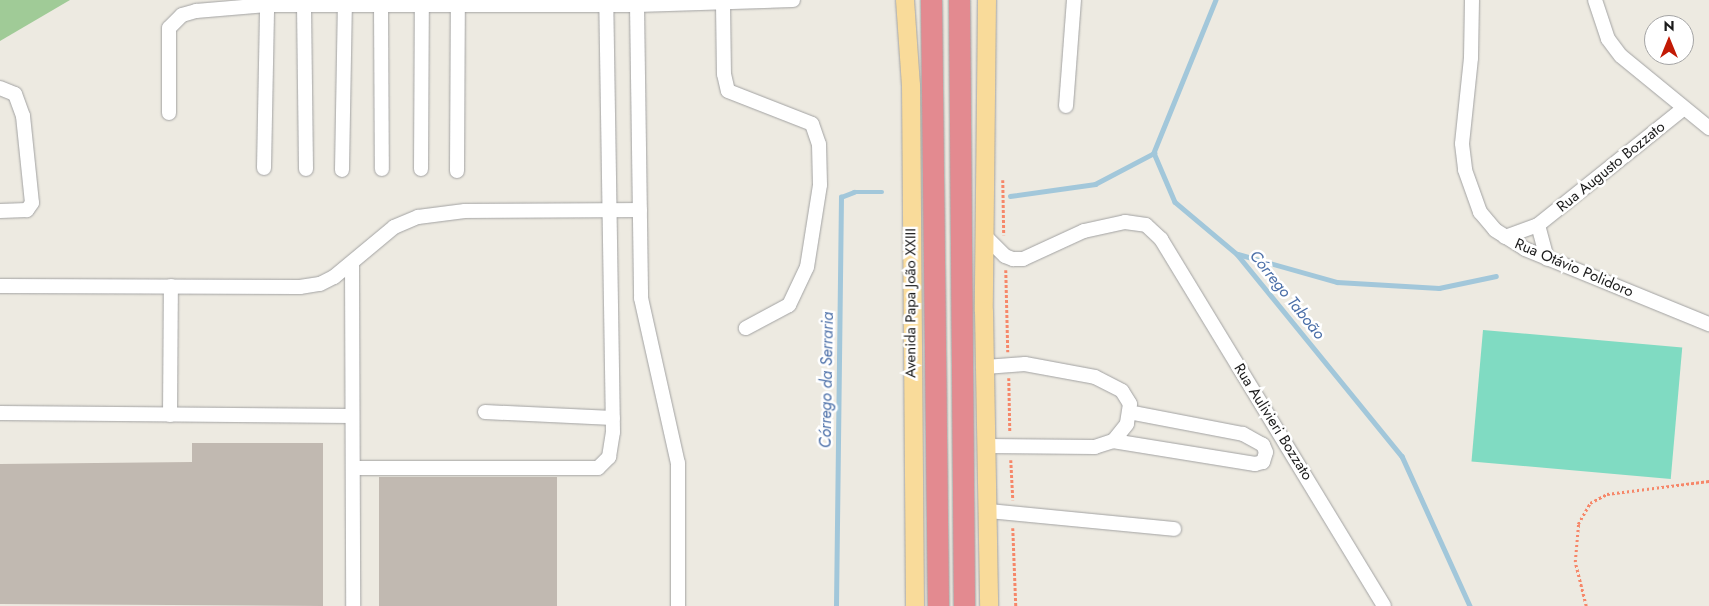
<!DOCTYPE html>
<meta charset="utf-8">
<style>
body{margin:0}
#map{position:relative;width:1709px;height:606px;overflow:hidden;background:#edeae1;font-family:Jost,sans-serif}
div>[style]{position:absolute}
.forest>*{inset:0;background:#a0cb97}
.pitch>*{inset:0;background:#80dbc2;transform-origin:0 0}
.stream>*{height:4.5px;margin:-2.25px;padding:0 2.25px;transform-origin:2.25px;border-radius:2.25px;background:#a2c7da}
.building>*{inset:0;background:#c1b9b1;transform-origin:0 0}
.path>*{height:2.5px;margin-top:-1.25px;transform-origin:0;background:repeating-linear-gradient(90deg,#f68769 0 2.5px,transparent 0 5px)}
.roads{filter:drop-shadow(0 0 1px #a2a2a2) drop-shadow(0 0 1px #a2a2a2)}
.minor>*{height:14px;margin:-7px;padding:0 7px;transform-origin:7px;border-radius:7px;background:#fff}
.major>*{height:18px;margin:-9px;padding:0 9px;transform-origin:9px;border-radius:9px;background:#f9db9a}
.highway>*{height:21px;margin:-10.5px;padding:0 10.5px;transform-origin:10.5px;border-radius:10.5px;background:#e38a90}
span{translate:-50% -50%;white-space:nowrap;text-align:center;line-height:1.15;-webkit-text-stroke:5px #fff;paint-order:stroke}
.street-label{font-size:15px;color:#1b1b1b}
.water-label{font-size:16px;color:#4b6fa8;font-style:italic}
.north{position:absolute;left:1644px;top:15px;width:50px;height:50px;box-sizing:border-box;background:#fff;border:1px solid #a4a4a4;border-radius:50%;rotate:0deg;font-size:14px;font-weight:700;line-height:20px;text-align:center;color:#1b1b1b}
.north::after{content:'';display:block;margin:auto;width:18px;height:22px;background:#c21a05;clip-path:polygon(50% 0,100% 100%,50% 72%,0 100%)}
</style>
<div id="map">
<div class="forest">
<i style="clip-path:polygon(0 0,70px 0,0 41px)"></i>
</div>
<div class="pitch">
<i style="left:1483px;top:330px;width:200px;height:132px;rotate:5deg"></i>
</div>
<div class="stream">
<i style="left:1216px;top:0;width:165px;rotate:112.1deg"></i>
<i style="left:1154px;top:153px;width:53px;rotate:66.8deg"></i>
<i style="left:1175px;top:202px;width:81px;rotate:40deg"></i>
<i style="left:1237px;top:254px;width:261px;rotate:50.8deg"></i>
<i style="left:1402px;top:456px;width:165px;rotate:65.6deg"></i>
<i style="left:1010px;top:196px;width:86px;rotate:-8deg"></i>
<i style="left:1095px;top:184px;width:67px;rotate:-27.7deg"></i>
<i style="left:1238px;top:254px;width:103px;rotate:15.8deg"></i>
<i style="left:1337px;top:282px;width:102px;rotate:3.4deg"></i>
<i style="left:1439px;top:288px;width:58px;rotate:-11.9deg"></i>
<i style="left:836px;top:606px;width:409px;rotate:-89.3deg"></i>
<i style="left:841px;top:197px;width:14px;rotate:-21deg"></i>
<i style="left:854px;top:192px;width:28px"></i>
</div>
<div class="building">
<i style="clip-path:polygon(192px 443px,323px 443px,323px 606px,0 604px,0 464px,192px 462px)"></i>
<i style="left:379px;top:477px;width:178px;height:129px"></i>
</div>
<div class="path">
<i style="left:1003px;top:180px;width:55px;rotate:89deg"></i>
<i style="left:1006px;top:270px;width:82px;rotate:88.6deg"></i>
<i style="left:1009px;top:378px;width:54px;rotate:88.9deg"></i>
<i style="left:1011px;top:460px;width:40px;rotate:87.1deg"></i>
<i style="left:1013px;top:528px;width:78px;rotate:87.8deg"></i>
<i style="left:1586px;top:606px;width:45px;rotate:-104deg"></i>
<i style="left:1575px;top:562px;width:38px;rotate:-85deg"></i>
<i style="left:1578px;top:524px;width:24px;rotate:-60deg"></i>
<i style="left:1590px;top:503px;width:19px;rotate:-28deg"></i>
<i style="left:1607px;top:494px;width:103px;rotate:-7.3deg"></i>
</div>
<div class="roads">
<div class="minor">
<i style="left:1472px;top:0;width:58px;rotate:91deg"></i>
<i style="left:1471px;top:58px;width:86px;rotate:96deg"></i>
<i style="left:1462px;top:144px;width:26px;rotate:83deg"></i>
<i style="left:1465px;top:170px;width:45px;rotate:70.3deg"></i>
<i style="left:1480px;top:212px;width:23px;rotate:50deg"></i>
<i style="left:1495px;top:230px;width:36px;rotate:32deg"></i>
<i style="left:1525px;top:249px;width:199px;rotate:22.2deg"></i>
<i style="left:1595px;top:0;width:41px;rotate:71.6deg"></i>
<i style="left:1608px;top:39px;width:21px;rotate:53deg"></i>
<i style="left:1621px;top:56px;width:114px;rotate:39.3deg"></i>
<i style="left:723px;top:4px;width:70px;rotate:89.2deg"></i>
<i style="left:724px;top:74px;width:17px;rotate:77deg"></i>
<i style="left:728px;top:91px;width:90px;rotate:21.4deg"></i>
<i style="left:812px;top:124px;width:21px;rotate:71deg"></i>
<i style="left:819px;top:144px;width:41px;rotate:88.6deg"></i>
<i style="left:820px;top:185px;width:83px;rotate:99deg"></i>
<i style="left:807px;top:267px;width:42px;rotate:115.3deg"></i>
<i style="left:789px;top:305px;width:49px;rotate:151.9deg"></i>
<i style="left:304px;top:5px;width:164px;rotate:89.3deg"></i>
<i style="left:381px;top:5px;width:164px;rotate:89.7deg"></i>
<i style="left:637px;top:5px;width:293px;rotate:89.2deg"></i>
<i style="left:641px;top:298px;width:169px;rotate:77.4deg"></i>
<i style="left:678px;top:463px;width:143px;rotate:90deg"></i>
<i style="left:0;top:88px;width:16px;rotate:22deg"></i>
<i style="left:15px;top:94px;width:23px;rotate:70deg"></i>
<i style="left:23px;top:116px;width:87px;rotate:84.1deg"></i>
<i style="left:32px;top:203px;width:9px;rotate:126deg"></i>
<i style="left:27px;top:210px;width:27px;rotate:178deg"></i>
<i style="left:1066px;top:106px;width:106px;rotate:-85.7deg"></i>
<i style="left:169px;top:113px;width:85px;rotate:-90deg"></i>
<i style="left:169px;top:28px;width:18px;rotate:-45deg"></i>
<i style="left:182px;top:15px;width:15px;rotate:-16deg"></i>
<i style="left:196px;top:11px;width:71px;rotate:-4.8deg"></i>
<i style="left:267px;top:5px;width:370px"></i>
<i style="left:637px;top:5px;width:156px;rotate:-1.8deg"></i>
<i style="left:264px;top:168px;width:163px;rotate:-88.9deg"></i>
<i style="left:421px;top:169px;width:164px;rotate:-89.7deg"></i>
<i style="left:342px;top:170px;width:165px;rotate:-89deg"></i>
<i style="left:457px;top:171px;width:166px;rotate:-89.7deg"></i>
<i style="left:1538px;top:225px;width:35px;rotate:75deg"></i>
<i style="left:985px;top:236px;width:28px;rotate:45deg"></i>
<i style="left:1005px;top:256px;width:9px;rotate:21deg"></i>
<i style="left:1013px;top:259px;width:10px"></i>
<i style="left:1023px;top:259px;width:67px;rotate:-24.7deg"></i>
<i style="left:1084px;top:231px;width:42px;rotate:-12.4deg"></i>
<i style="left:1125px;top:222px;width:21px;rotate:8deg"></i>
<i style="left:1146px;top:225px;width:21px;rotate:43deg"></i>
<i style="left:1161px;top:239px;width:429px;rotate:58.7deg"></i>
<i style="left:1505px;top:237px;width:35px;rotate:-20deg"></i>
<i style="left:1538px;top:225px;width:186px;rotate:-38.7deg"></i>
<i style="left:352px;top:263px;width:343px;rotate:89.8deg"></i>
<i style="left:0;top:286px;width:300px;rotate:0.2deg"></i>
<i style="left:300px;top:287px;width:20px;rotate:-9deg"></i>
<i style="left:320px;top:284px;width:16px;rotate:-27deg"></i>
<i style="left:334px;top:277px;width:78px;rotate:-39.8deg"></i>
<i style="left:394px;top:227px;width:26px;rotate:-23deg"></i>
<i style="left:418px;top:217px;width:47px;rotate:-7.3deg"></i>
<i style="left:465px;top:211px;width:175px;rotate:-0.3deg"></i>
<i style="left:985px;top:367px;width:40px;rotate:-4.3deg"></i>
<i style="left:1025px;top:364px;width:71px;rotate:10.5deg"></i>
<i style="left:1095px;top:377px;width:30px;rotate:27deg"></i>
<i style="left:1122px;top:391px;width:15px;rotate:58deg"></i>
<i style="left:1130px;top:404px;width:20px;rotate:99deg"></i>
<i style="left:1127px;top:424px;width:22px;rotate:129deg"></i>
<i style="left:1113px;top:441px;width:19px;rotate:162deg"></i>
<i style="left:1095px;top:447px;width:108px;rotate:-179.5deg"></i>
<i style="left:485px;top:412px;width:128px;rotate:2.7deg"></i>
<i style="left:0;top:413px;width:352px;rotate:0.5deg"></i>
<i style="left:170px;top:415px;width:129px;rotate:-89.6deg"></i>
<i style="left:1113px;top:441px;width:144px;rotate:9.2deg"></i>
<i style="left:1255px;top:464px;width:8px;rotate:-14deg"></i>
<i style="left:1263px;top:462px;width:10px;rotate:-73deg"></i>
<i style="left:1266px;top:452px;width:8px;rotate:-113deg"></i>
<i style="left:1263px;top:445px;width:23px;rotate:-151deg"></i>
<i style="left:1243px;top:434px;width:116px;rotate:-169.1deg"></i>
<i style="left:353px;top:468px;width:245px"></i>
<i style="left:598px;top:468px;width:16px;rotate:-45deg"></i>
<i style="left:609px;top:457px;width:25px;rotate:-81deg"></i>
<i style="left:613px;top:432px;width:427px;rotate:-90.9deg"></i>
<i style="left:988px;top:511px;width:187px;rotate:5.5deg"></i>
</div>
<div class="major">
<i style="left:905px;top:0;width:85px;rotate:86deg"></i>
<i style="left:911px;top:85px;width:521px;rotate:89.56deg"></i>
<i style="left:987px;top:0;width:311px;rotate:90.6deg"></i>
<i style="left:984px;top:311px;width:295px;rotate:89deg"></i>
</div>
<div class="highway">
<i style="left:931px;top:0;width:606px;rotate:89.34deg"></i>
<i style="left:959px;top:0;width:606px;rotate:89.53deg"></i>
</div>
</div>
<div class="street-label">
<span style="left:1611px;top:167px;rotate:-39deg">Rua Augusto Bozzato</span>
<span style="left:1574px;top:268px;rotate:23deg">Rua Otávio Polidoro</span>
<span style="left:911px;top:303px;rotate:-90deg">Avenida Papa João XXIII</span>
<span style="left:1273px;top:422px;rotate:58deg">Rua Aulivieri Bozzato</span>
</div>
<div class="water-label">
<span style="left:1287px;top:295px;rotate:51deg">Córrego Taboão</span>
<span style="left:827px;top:380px;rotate:-89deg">Córrego da Serraria</span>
</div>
<div class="north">N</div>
</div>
